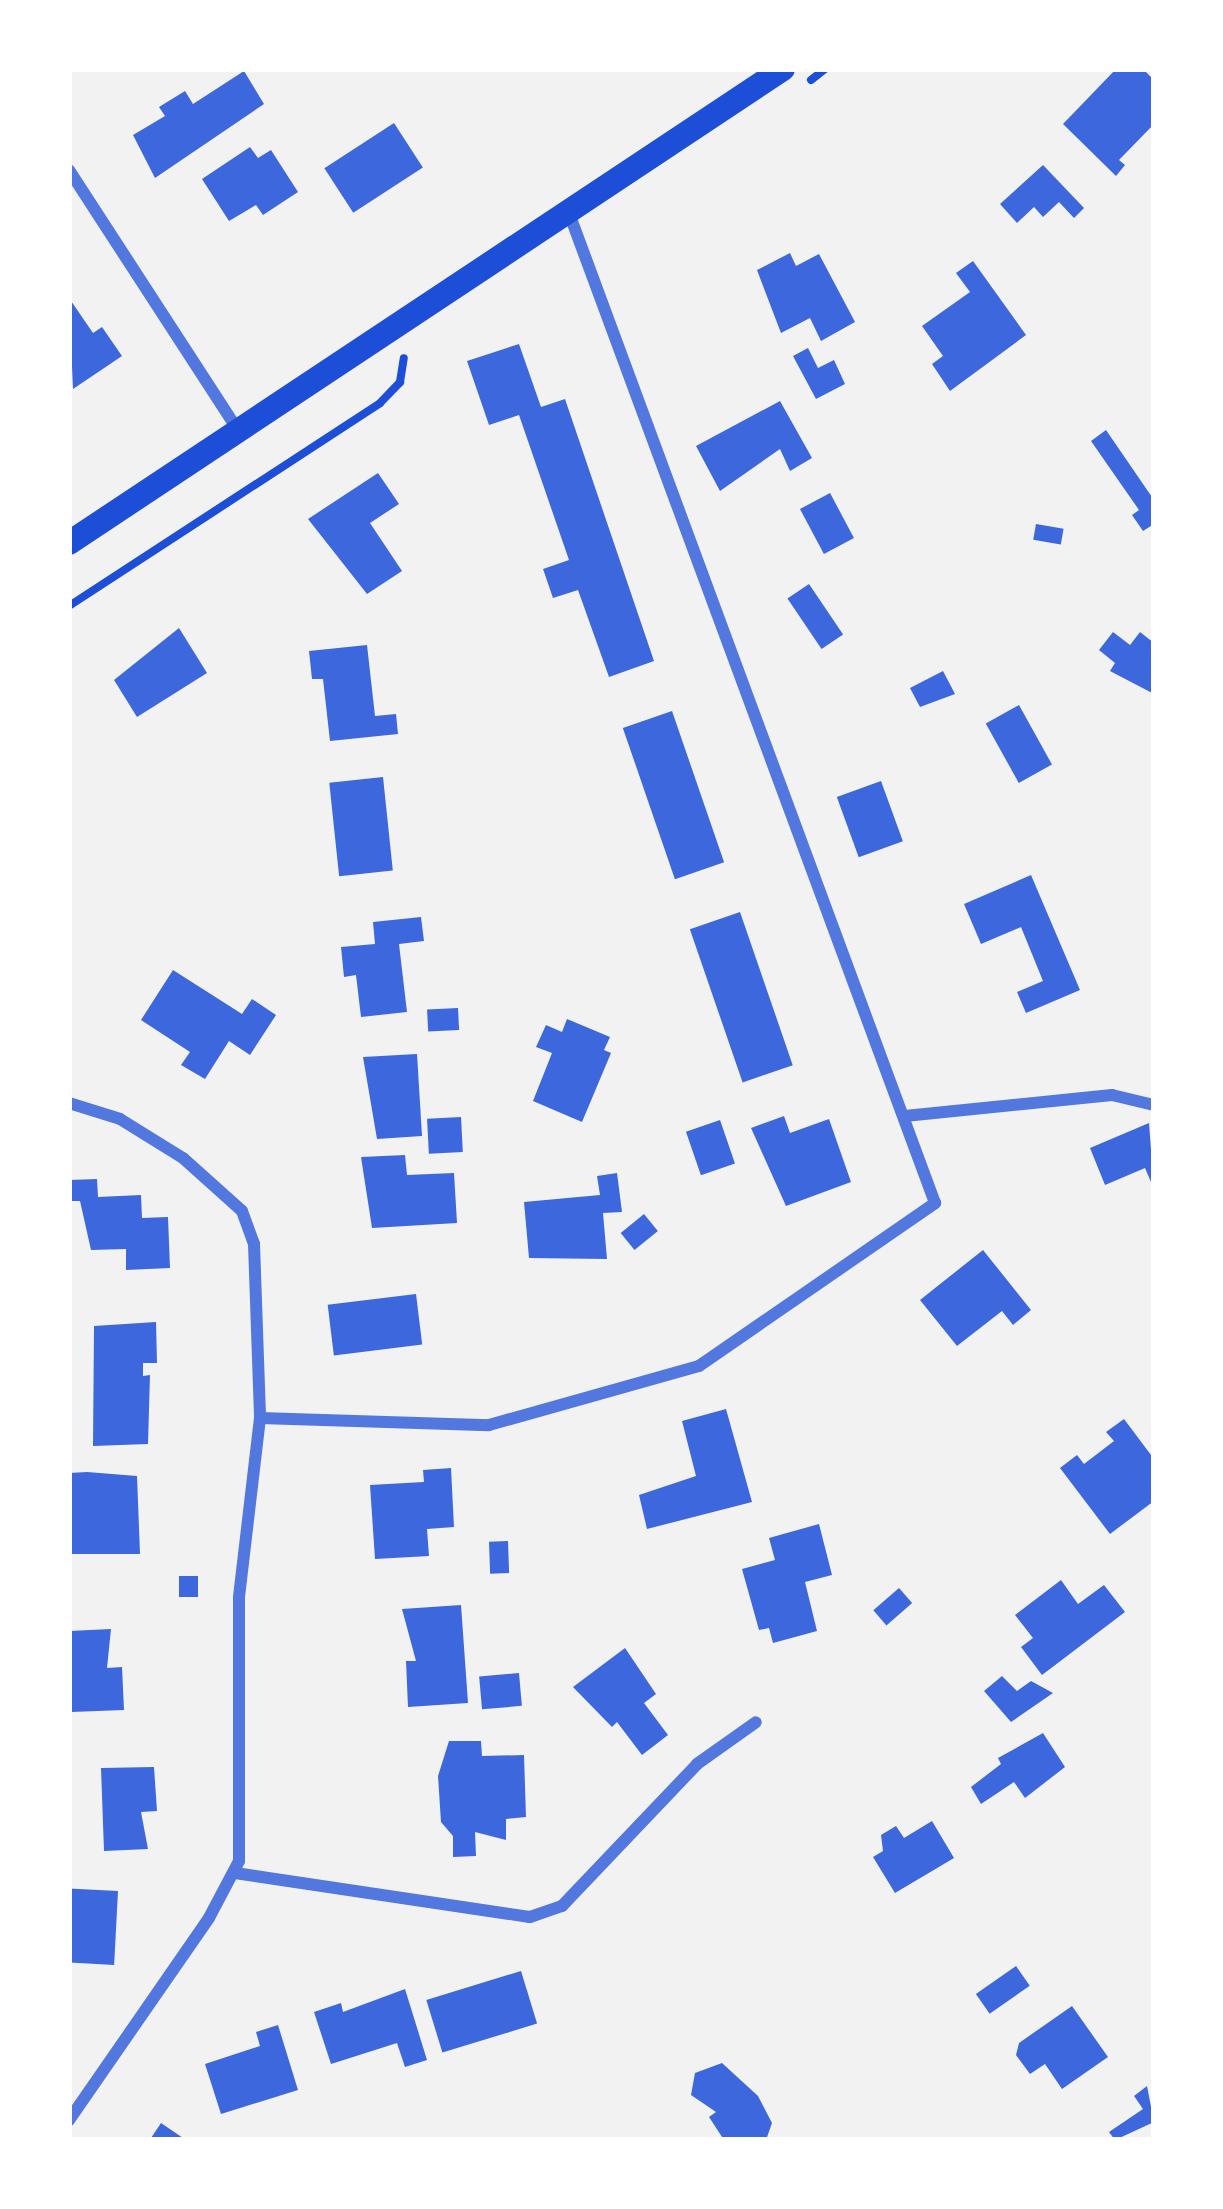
<!DOCTYPE html>
<style>
body{margin:0}
#map{position:relative;width:1223px;height:2209px;overflow:hidden;background:#f2f2f2;font-family:"DM Sans",sans-serif}
div>[style]{position:absolute}
.building>*{inset:0;background:#3d67dc;transform-origin:0 0}
.path>*{height:8px;margin:-4px;padding:0 4px;transform-origin:4px;border-radius:4px;background:#1d4ed8}
.minor>*{height:12px;margin:-6px;padding:0 6px;transform-origin:6px;border-radius:6px;background:#5277de}
.secondary>*{height:24px;margin:-12px;padding:0 12px;transform-origin:12px;border-radius:12px;background:#1d4ed8}
span{translate:-50% -50%;white-space:nowrap;text-align:center;line-height:1.15;-webkit-text-stroke:9px #fff;paint-order:stroke}
.frame{position:absolute;inset:0;border:72px solid #fff;pointer-events:none}
</style>
<div id="map">
<div class="building">
<i style="clip-path:polygon(1116px 69px,1143px 69px,1154px 80px,1154px 124px,1119px 160px,1125px 165px,1116px 176px,1063px 124px)"></i>
<i style="clip-path:polygon(244px 71px,264px 104px,155px 178px,133px 135px,165px 116px,159px 107px,185px 91px,193px 104px)"></i>
<i style="left:394px;top:123px;width:53px;height:83px;rotate:57deg"></i>
<i style="clip-path:polygon(250px 147px,258px 158px,271px 150px,298px 192px,263px 215px,256px 205px,229px 221px,202px 179px)"></i>
<i style="clip-path:polygon(1043px 165px,1084px 208px,1074px 218px,1059px 202px,1043px 217px,1034px 207px,1017px 223px,1000px 204px)"></i>
<i style="clip-path:polygon(790px 253px,796px 266px,819px 254px,855px 322px,821px 341px,810px 318px,781px 333px,757px 270px)"></i>
<i style="clip-path:polygon(973px 261px,1026px 335px,950px 391px,932px 364px,943px 356px,922px 326px,970px 292px,956px 273px)"></i>
<i style="clip-path:polygon(69px 298px,93px 333px,102px 327px,122px 356px,73px 389px)"></i>
<i style="clip-path:polygon(519px 344px,541px 407px,565px 399px,654px 661px,609px 677px,578px 590px,553px 598px,543px 569px,569px 560px,519px 415px,489px 425px,467px 361px)"></i>
<i style="clip-path:polygon(808px 348px,818px 368px,834px 360px,845px 384px,816px 399px,793px 356px)"></i>
<i style="clip-path:polygon(780px 401px,812px 458px,790px 471px,780px 449px,720px 491px,696px 446px)"></i>
<i style="clip-path:polygon(1106px 430px,1154px 500px,1154px 524px,1143px 531px,1132px 515px,1139px 510px,1091px 441px)"></i>
<i style="clip-path:polygon(378px 473px,399px 504px,370px 523px,402px 571px,367px 594px,308px 519px)"></i>
<i style="left:830px;top:493px;width:51px;height:34px;rotate:62deg"></i>
<i style="left:1036px;top:524px;width:28px;height:16px;rotate:10deg"></i>
<i style="left:809px;top:584px;width:61px;height:26px;rotate:56deg"></i>
<i style="clip-path:polygon(179px 628px,207px 673px,137px 717px,114px 680px)"></i>
<i style="clip-path:polygon(1113px 632px,1130px 645px,1140px 632px,1154px 643px,1154px 694px,1110px 671px,1115px 663px,1099px 650px)"></i>
<i style="clip-path:polygon(367px 645px,375px 716px,396px 714px,398px 734px,330px 741px,323px 679px,312px 679px,309px 651px)"></i>
<i style="clip-path:polygon(943px 671px,955px 694px,920px 707px,910px 688px)"></i>
<i style="left:1019px;top:705px;width:68px;height:38px;rotate:61deg"></i>
<i style="left:672px;top:711px;width:160px;height:52px;rotate:71deg"></i>
<i style="left:383px;top:777px;width:94px;height:54px;rotate:84deg"></i>
<i style="left:881px;top:781px;width:64px;height:47px;rotate:70deg"></i>
<i style="clip-path:polygon(1031px 875px,1080px 990px,1026px 1013px,1017px 992px,1043px 981px,1021px 927px,981px 944px,964px 904px)"></i>
<i style="left:740px;top:912px;width:162px;height:53px;rotate:71deg"></i>
<i style="clip-path:polygon(421px 917px,424px 941px,399px 944px,407px 1012px,361px 1017px,356px 975px,344px 977px,341px 947px,375px 944px,373px 922px)"></i>
<i style="clip-path:polygon(173px 970px,242px 1014px,252px 999px,276px 1015px,250px 1055px,229px 1041px,205px 1079px,181px 1065px,190px 1052px,141px 1020px)"></i>
<i style="left:458px;top:1008px;width:22px;height:31px;rotate:87deg"></i>
<i style="clip-path:polygon(567px 1019px,610px 1037px,604px 1050px,611px 1053px,582px 1122px,533px 1101px,552px 1053px,536px 1047px,546px 1025px,562px 1032px)"></i>
<i style="clip-path:polygon(417px 1054px,422px 1136px,377px 1139px,363px 1057px)"></i>
<i style="clip-path:polygon(784px 1116px,790px 1133px,829px 1119px,851px 1182px,786px 1206px,751px 1128px)"></i>
<i style="left:461px;top:1117px;width:35px;height:34px;rotate:87deg"></i>
<i style="left:720px;top:1120px;width:46px;height:36px;rotate:71deg"></i>
<i style="clip-path:polygon(1149px 1123px,1154px 1189px,1145px 1168px,1105px 1185px,1090px 1148px)"></i>
<i style="clip-path:polygon(405px 1155px,407px 1175px,454px 1173px,457px 1223px,372px 1228px,361px 1157px)"></i>
<i style="clip-path:polygon(617px 1173px,622px 1212px,603px 1213px,607px 1259px,529px 1258px,524px 1202px,600px 1195px,597px 1176px)"></i>
<i style="clip-path:polygon(97px 1179px,98px 1197px,141px 1195px,142px 1218px,168px 1217px,170px 1268px,126px 1270px,126px 1249px,91px 1250px,80px 1201px,69px 1201px,69px 1180px)"></i>
<i style="left:644px;top:1214px;width:22px;height:30px;rotate:51deg"></i>
<i style="clip-path:polygon(983px 1250px,1031px 1310px,1013px 1325px,1002px 1311px,957px 1346px,920px 1300px)"></i>
<i style="left:416px;top:1294px;width:51px;height:89px;rotate:83deg"></i>
<i style="clip-path:polygon(156px 1322px,157px 1363px,143px 1363px,143px 1376px,150px 1375px,148px 1444px,93px 1446px,94px 1326px)"></i>
<i style="clip-path:polygon(726px 1409px,752px 1502px,647px 1529px,639px 1495px,696px 1476px,682px 1421px)"></i>
<i style="clip-path:polygon(1124px 1419px,1154px 1459px,1154px 1501px,1110px 1534px,1060px 1468px,1077px 1455px,1084px 1464px,1114px 1441px,1106px 1432px)"></i>
<i style="clip-path:polygon(451px 1468px,454px 1527px,427px 1529px,429px 1556px,375px 1559px,370px 1485px,424px 1482px,423px 1470px)"></i>
<i style="clip-path:polygon(87px 1472px,137px 1476px,140px 1554px,71px 1554px,69px 1473px)"></i>
<i style="clip-path:polygon(819px 1524px,832px 1575px,805px 1582px,817px 1631px,773px 1643px,769px 1628px,759px 1630px,742px 1569px,775px 1560px,769px 1538px)"></i>
<i style="left:508px;top:1541px;width:32px;height:19px;rotate:88deg"></i>
<i style="left:198px;top:1576px;width:21px;height:19px;rotate:90deg"></i>
<i style="clip-path:polygon(1061px 1580px,1078px 1604px,1104px 1585px,1125px 1612px,1042px 1675px,1021px 1647px,1033px 1638px,1015px 1615px)"></i>
<i style="left:899px;top:1588px;width:20px;height:34px;rotate:49deg"></i>
<i style="clip-path:polygon(461px 1605px,468px 1703px,408px 1707px,406px 1661px,416px 1661px,402px 1609px)"></i>
<i style="clip-path:polygon(111px 1629px,107px 1668px,122px 1667px,124px 1710px,71px 1712px,69px 1631px)"></i>
<i style="clip-path:polygon(625px 1648px,656px 1694px,644px 1703px,668px 1735px,642px 1755px,617px 1722px,612px 1727px,573px 1687px)"></i>
<i style="left:519px;top:1673px;width:33px;height:40px;rotate:85deg"></i>
<i style="clip-path:polygon(1002px 1676px,1017px 1691px,1031px 1681px,1053px 1693px,1011px 1722px,984px 1691px)"></i>
<i style="clip-path:polygon(1043px 1733px,1065px 1767px,1025px 1798px,1014px 1782px,981px 1804px,971px 1787px,1001px 1764px,998px 1758px)"></i>
<i style="clip-path:polygon(449px 1741px,481px 1741px,482px 1756px,524px 1755px,526px 1817px,506px 1819px,506px 1840px,475px 1832px,476px 1856px,453px 1857px,453px 1836px,441px 1822px,438px 1776px)"></i>
<i style="clip-path:polygon(154px 1767px,157px 1811px,141px 1812px,148px 1849px,104px 1851px,101px 1768px)"></i>
<i style="clip-path:polygon(932px 1821px,954px 1858px,895px 1893px,873px 1857px,883px 1851px,881px 1835px,896px 1826px,904px 1838px)"></i>
<i style="left:118px;top:1891px;width:74px;height:49px;rotate:93deg"></i>
<i style="left:1016px;top:1966px;width:24px;height:49px;rotate:55deg"></i>
<i style="left:521px;top:1971px;width:55px;height:99px;rotate:73deg"></i>
<i style="clip-path:polygon(405px 1989px,427px 2060px,405px 2067px,397px 2043px,331px 2064px,314px 2012px,341px 2003px,343px 2012px)"></i>
<i style="clip-path:polygon(1072px 2006px,1108px 2057px,1062px 2089px,1045px 2064px,1030px 2074px,1016px 2055px,1019px 2043px)"></i>
<i style="clip-path:polygon(278px 2025px,298px 2090px,221px 2114px,205px 2064px,260px 2046px,256px 2032px)"></i>
<i style="clip-path:polygon(722px 2063px,758px 2096px,772px 2123px,766px 2140px,724px 2140px,709px 2117px,716px 2112px,691px 2095px,695px 2073px)"></i>
<i style="clip-path:polygon(1147px 2086px,1154px 2122px,1115px 2140px,1109px 2132px,1143px 2109px,1134px 2096px)"></i>
<i style="clip-path:polygon(161px 2123px,186px 2140px,151px 2138px)"></i>
</div>
<div class="path">
<i style="left:811px;top:80px;width:18px;rotate:-38deg"></i>
<i style="left:69px;top:606px;width:371px;rotate:-33.1deg"></i>
<i style="left:380px;top:403px;width:29px;rotate:-46deg"></i>
<i style="left:400px;top:382px;width:24px;rotate:-81deg"></i>
</div>
<div class="minor">
<i style="left:69px;top:170px;width:310px;rotate:57deg"></i>
<i style="left:69px;top:1103px;width:53px;rotate:17.4deg"></i>
<i style="left:120px;top:1119px;width:74px;rotate:31.8deg"></i>
<i style="left:183px;top:1158px;width:79px;rotate:41.9deg"></i>
<i style="left:242px;top:1211px;width:35px;rotate:70deg"></i>
<i style="left:254px;top:1244px;width:174px;rotate:88deg"></i>
<i style="left:260px;top:1418px;width:181px;rotate:96.7deg"></i>
<i style="left:239px;top:1598px;width:263px;rotate:90deg"></i>
<i style="left:239px;top:1861px;width:64px;rotate:117.8deg"></i>
<i style="left:209px;top:1918px;width:246px;rotate:124.7deg"></i>
<i style="left:905px;top:1116px;width:208px;rotate:-5.8deg"></i>
<i style="left:1112px;top:1095px;width:43px;rotate:13.4deg"></i>
<i style="left:260px;top:1418px;width:229px;rotate:1.8deg"></i>
<i style="left:489px;top:1425px;width:218px;rotate:-15.7deg"></i>
<i style="left:699px;top:1366px;width:287px;rotate:-34.6deg"></i>
<i style="left:935px;top:1203px;width:1055px;rotate:-110.29deg"></i>
<i style="left:235px;top:1873px;width:298px;rotate:8.5deg"></i>
<i style="left:530px;top:1917px;width:34px;rotate:-19deg"></i>
<i style="left:562px;top:1906px;width:196px;rotate:-46.4deg"></i>
<i style="left:697px;top:1764px;width:72px;rotate:-35.4deg"></i>
</div>
<div class="secondary">
<i style="left:69px;top:543px;width:857px;rotate:-33.58deg"></i>
</div>
<div class="frame"></div>
</div>
